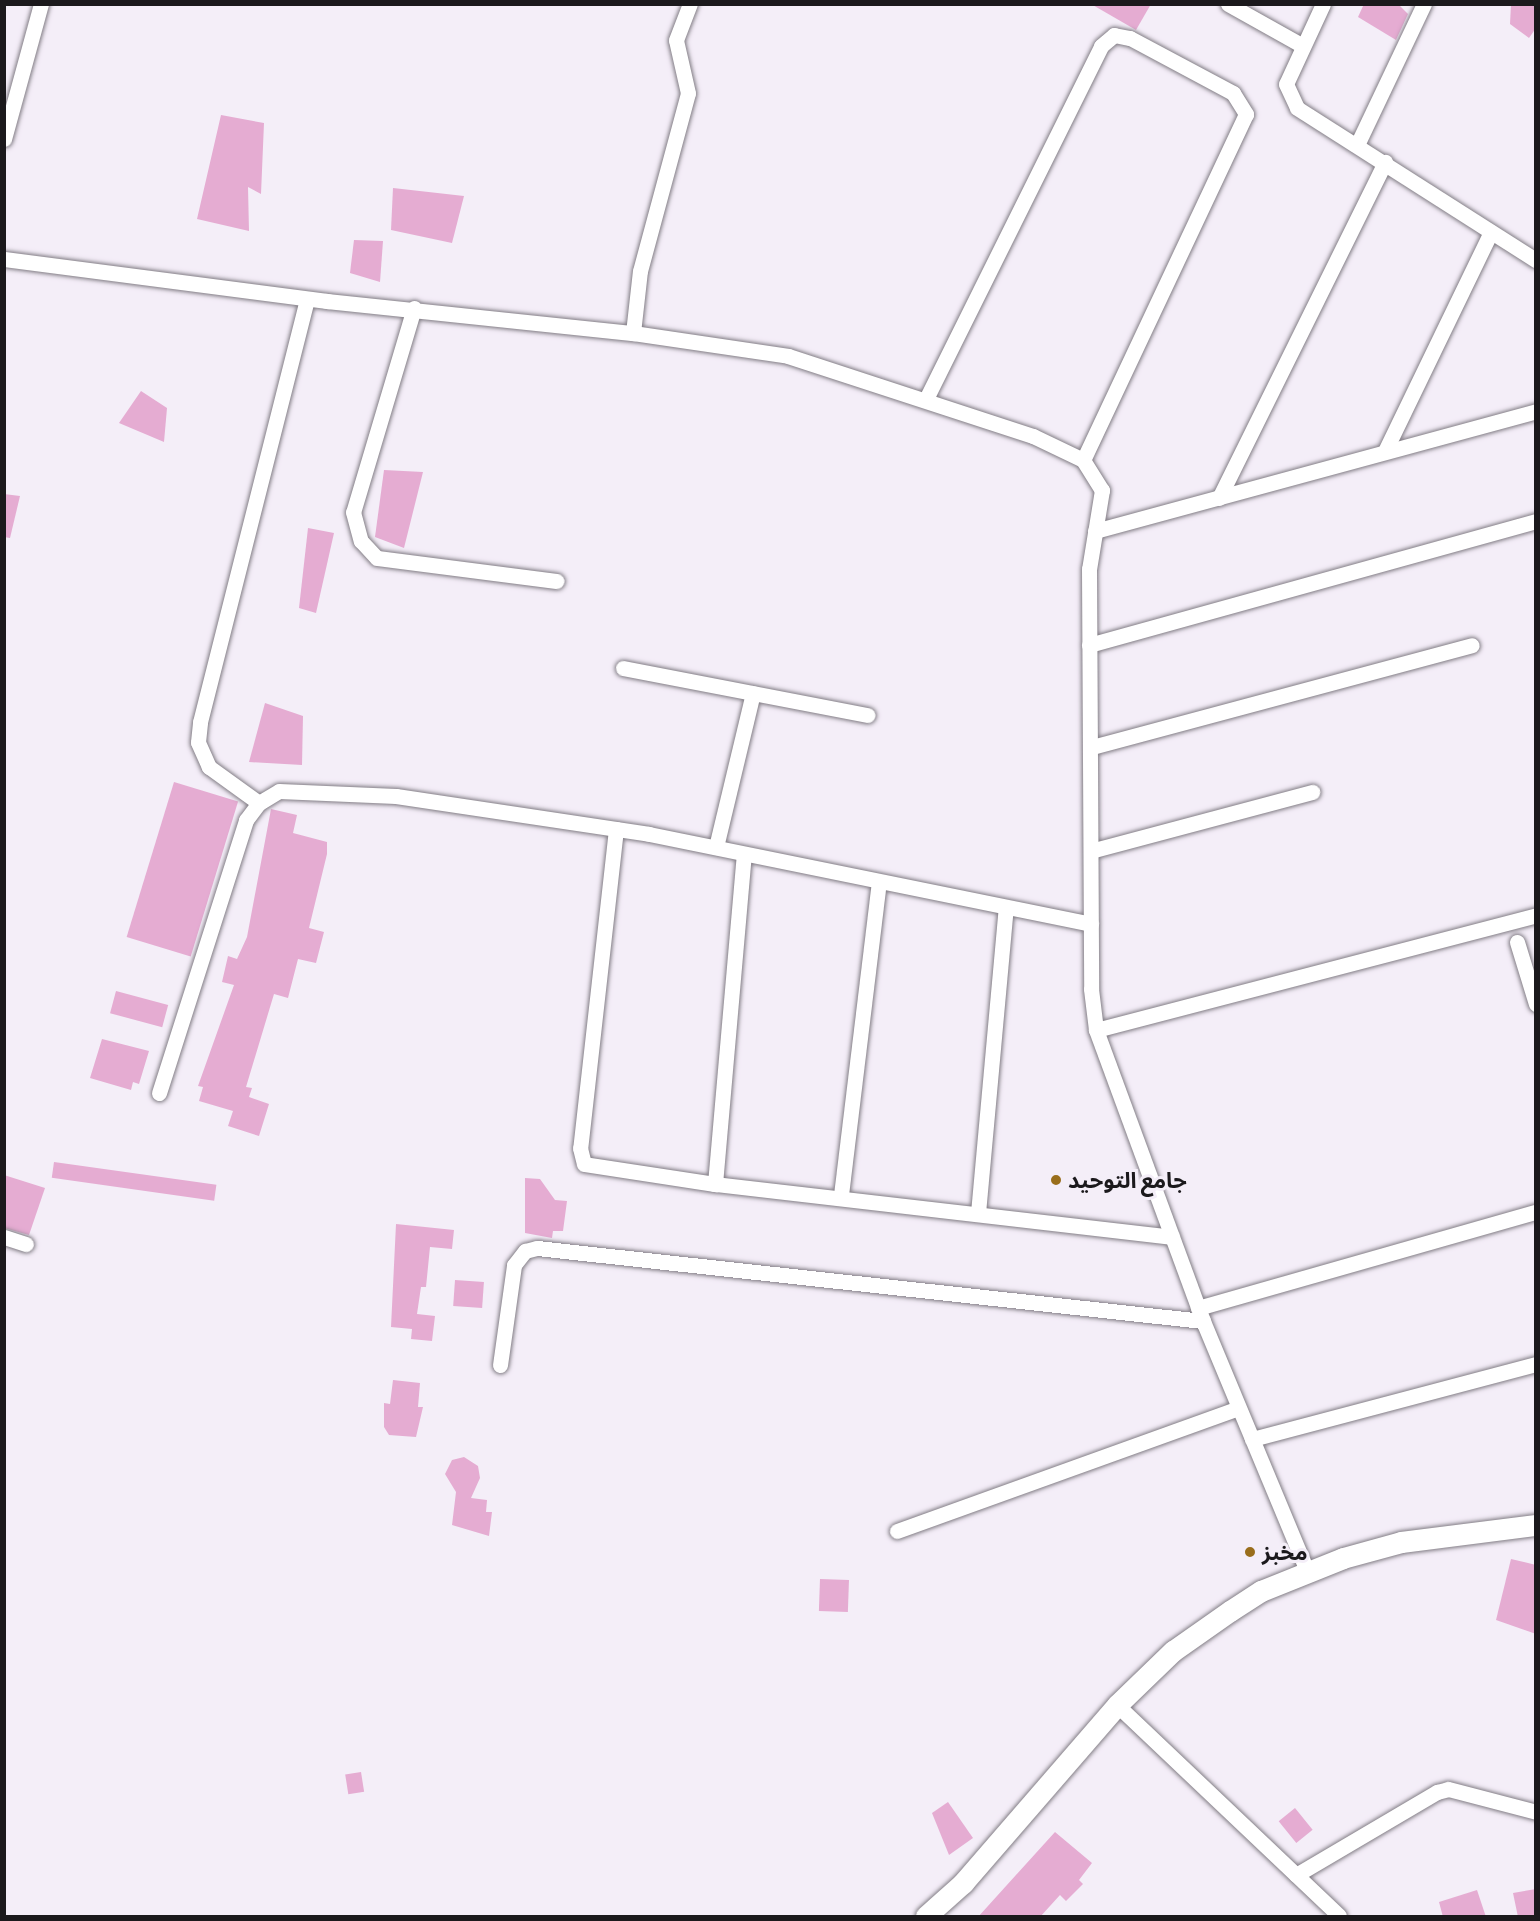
<!DOCTYPE html>
<meta charset="utf-8">
<style>
body{margin:0}
#map{position:relative;width:1540px;height:1921px;overflow:hidden;background:#f4eef8;font-family:Commissioner,"Noto Sans Arabic",sans-serif}
div>[style]{position:absolute}
.building>*{inset:0;background:#e5acd2;transform-origin:0 0}
.roads{filter:drop-shadow(0 0 2px #827d85) drop-shadow(0 0 2px #827d85)}
.street>*{height:15px;margin:-7.5px;padding:0 7.5px;transform-origin:7.5px;border-radius:7.5px;background:#fff}
.secondary>*{height:21px;margin:-10.5px;padding:0 10.5px;transform-origin:10.5px;border-radius:10.5px;background:#fff}
.dots>*{width:16px;height:16px;translate:-50% -50%;box-sizing:border-box;border:3px solid #f4eef8;border-radius:50%}
span{translate:-50% -50%;white-space:nowrap;text-align:center;line-height:1.15;-webkit-text-stroke:6px #f4eef8;paint-order:stroke}
.poi-label{font-size:22px;color:#1b191c;font-weight:700}
.left{translate:0 -50%;text-align:left}
.frame{position:absolute;inset:0;border:6px solid #1b191c;pointer-events:none}
</style>
<div id="map">
<div class="building">
<i style="clip-path:polygon(1091px 4px,1151px 4px,1136px 30px)"></i>
<i style="clip-path:polygon(1364px 4px,1398px 4px,1408px 14px,1396px 40px,1358px 17px)"></i>
<i style="clip-path:polygon(1511px 4px,1536px 4px,1536px 28px,1529px 38px,1510px 24px)"></i>
<i style="clip-path:polygon(221px 115px,264px 123px,261px 194px,248px 187px,249px 231px,197px 219px)"></i>
<i style="clip-path:polygon(393px 188px,464px 196px,452px 243px,391px 230px)"></i>
<i style="clip-path:polygon(354px 240px,383px 241px,380px 282px,350px 273px)"></i>
<i style="clip-path:polygon(141px 391px,167px 408px,164px 442px,119px 423px)"></i>
<i style="clip-path:polygon(384px 470px,423px 472px,404px 548px,375px 537px)"></i>
<i style="clip-path:polygon(4px 494px,20px 496px,10px 538px,4px 537px)"></i>
<i style="clip-path:polygon(308px 528px,334px 533px,316px 613px,299px 608px)"></i>
<i style="clip-path:polygon(265px 703px,303px 716px,302px 765px,249px 762px)"></i>
<i style="left:174px;top:782px;width:67px;height:162px;rotate:17deg"></i>
<i style="clip-path:polygon(271px 809px,297px 815px,293px 833px,327px 842px,327px 854px,309px 928px,324px 932px,316px 963px,298px 959px,288px 998px,274px 994px,246px 1087px,252px 1088px,249px 1097px,269px 1104px,259px 1136px,228px 1126px,233px 1111px,199px 1101px,203px 1087px,198px 1086px,234px 985px,222px 982px,228px 956px,237px 959px,247px 937px)"></i>
<i style="left:116px;top:991px;width:54px;height:23px;rotate:15deg"></i>
<i style="clip-path:polygon(102px 1039px,149px 1051px,139px 1084px,133px 1082px,131px 1090px,90px 1078px)"></i>
<i style="left:54px;top:1162px;width:164px;height:16px;rotate:8deg"></i>
<i style="clip-path:polygon(4px 1175px,45px 1188px,29px 1235px,4px 1228px)"></i>
<i style="clip-path:polygon(525px 1178px,540px 1179px,555px 1200px,567px 1201px,563px 1231px,553px 1231px,552px 1238px,525px 1233px)"></i>
<i style="clip-path:polygon(396px 1224px,454px 1230px,452px 1249px,430px 1247px,426px 1287px,421px 1287px,417px 1314px,435px 1316px,432px 1341px,411px 1339px,412px 1329px,391px 1327px)"></i>
<i style="left:455px;top:1280px;width:29px;height:26px;rotate:4deg"></i>
<i style="clip-path:polygon(393px 1380px,420px 1383px,418px 1407px,423px 1407px,416px 1437px,389px 1435px,384px 1427px,384px 1403px,390px 1404px)"></i>
<i style="clip-path:polygon(464px 1457px,478px 1466px,480px 1478px,471px 1498px,487px 1500px,486px 1512px,492px 1512px,489px 1536px,452px 1525px,456px 1492px,445px 1474px,452px 1460px)"></i>
<i style="clip-path:polygon(1511px 1559px,1536px 1565px,1536px 1634px,1496px 1620px)"></i>
<i style="left:820px;top:1579px;width:29px;height:32px;rotate:2deg"></i>
<i style="left:361px;top:1772px;width:20px;height:16px;rotate:81deg"></i>
<i style="clip-path:polygon(948px 1802px,973px 1838px,949px 1855px,932px 1813px)"></i>
<i style="left:1295px;top:1808px;width:28px;height:21px;rotate:51deg"></i>
<i style="clip-path:polygon(1055px 1832px,1092px 1863px,1079px 1880px,1083px 1884px,1066px 1901px,1060px 1895px,1040px 1917px,978px 1917px)"></i>
<i style="clip-path:polygon(1536px 1889px,1536px 1917px,1518px 1917px,1513px 1893px)"></i>
<i style="clip-path:polygon(1477px 1890px,1486px 1917px,1443px 1917px,1439px 1902px)"></i>
</div>
<div class="roads">
<div class="street">
<i style="left:1228px;top:4px;width:86px;rotate:29.2deg"></i>
<i style="left:1323px;top:4px;width:88px;rotate:114.8deg"></i>
<i style="left:1286px;top:84px;width:26px;rotate:65deg"></i>
<i style="left:1297px;top:108px;width:283px;rotate:32.5deg"></i>
<i style="left:4px;top:139px;width:140px;rotate:-74.7deg"></i>
<i style="left:1357px;top:145px;width:156px;rotate:-64.6deg"></i>
<i style="left:4px;top:259px;width:326px;rotate:7.4deg"></i>
<i style="left:327px;top:301px;width:308px;rotate:6deg"></i>
<i style="left:633px;top:333px;width:157px;rotate:8.4deg"></i>
<i style="left:788px;top:356px;width:258px;rotate:18.1deg"></i>
<i style="left:1033px;top:436px;width:55px;rotate:25.6deg"></i>
<i style="left:1083px;top:460px;width:36px;rotate:58deg"></i>
<i style="left:1102px;top:490px;width:80px;rotate:99.3deg"></i>
<i style="left:1089px;top:569px;width:420px;rotate:89.7deg"></i>
<i style="left:1091px;top:989px;width:41px;rotate:83deg"></i>
<i style="left:1096px;top:1030px;width:310px;rotate:69.8deg"></i>
<i style="left:1203px;top:1321px;width:271px;rotate:67.4deg"></i>
<i style="left:414px;top:308px;width:213px;rotate:106.6deg"></i>
<i style="left:353px;top:512px;width:30px;rotate:75deg"></i>
<i style="left:361px;top:541px;width:23px;rotate:47deg"></i>
<i style="left:377px;top:558px;width:181px;rotate:7.3deg"></i>
<i style="left:633px;top:333px;width:62px;rotate:-83.6deg"></i>
<i style="left:640px;top:271px;width:184px;rotate:-74.9deg"></i>
<i style="left:688px;top:93px;width:54px;rotate:-102.8deg"></i>
<i style="left:676px;top:40px;width:39px;rotate:-69deg"></i>
<i style="left:926px;top:399px;width:394px;rotate:-63.6deg"></i>
<i style="left:1101px;top:46px;width:17px;rotate:-40deg"></i>
<i style="left:1114px;top:35px;width:16px;rotate:11deg"></i>
<i style="left:1130px;top:38px;width:117px;rotate:28.1deg"></i>
<i style="left:1233px;top:93px;width:25px;rotate:58deg"></i>
<i style="left:1246px;top:114px;width:382px;rotate:115.2deg"></i>
<i style="left:1386px;top:449px;width:241px;rotate:-64.2deg"></i>
<i style="left:1219px;top:498px;width:375px;rotate:-63.7deg"></i>
<i style="left:1095px;top:531px;width:457px;rotate:-15.2deg"></i>
<i style="left:1089px;top:645px;width:464px;rotate:-15.5deg"></i>
<i style="left:623px;top:668px;width:249px;rotate:10.9deg"></i>
<i style="left:1092px;top:747px;width:393px;rotate:-15deg"></i>
<i style="left:259px;top:803px;width:62px;rotate:-144.2deg"></i>
<i style="left:209px;top:767px;width:27px;rotate:-114deg"></i>
<i style="left:198px;top:742px;width:20px;rotate:-84deg"></i>
<i style="left:200px;top:722px;width:436px;rotate:-75.8deg"></i>
<i style="left:616px;top:829px;width:321px;rotate:96.4deg"></i>
<i style="left:580px;top:1148px;width:16px;rotate:76deg"></i>
<i style="left:584px;top:1164px;width:133px;rotate:8.7deg"></i>
<i style="left:715px;top:1184px;width:460px;rotate:6.6deg"></i>
<i style="left:716px;top:847px;width:158px;rotate:-76.5deg"></i>
<i style="left:1094px;top:850px;width:226px;rotate:-14.9deg"></i>
<i style="left:1517px;top:942px;width:65px;rotate:73deg"></i>
<i style="left:1096px;top:1030px;width:455px;rotate:-14.6deg"></i>
<i style="left:159px;top:1093px;width:287px;rotate:-72.3deg"></i>
<i style="left:246px;top:820px;width:21px;rotate:-53deg"></i>
<i style="left:259px;top:803px;width:23px;rotate:-31deg"></i>
<i style="left:279px;top:791px;width:117px;rotate:2.4deg"></i>
<i style="left:396px;top:796px;width:256px;rotate:8.5deg"></i>
<i style="left:649px;top:834px;width:451px;rotate:11.5deg"></i>
<i style="left:715px;top:1184px;width:330px;rotate:-85deg"></i>
<i style="left:841px;top:1195px;width:315px;rotate:-83.1deg"></i>
<i style="left:978px;top:1213px;width:306px;rotate:-84.8deg"></i>
<i style="left:4px;top:1237px;width:23px;rotate:18deg"></i>
<i style="left:1198px;top:1308px;width:351px;rotate:-15.9deg"></i>
<i style="left:500px;top:1365px;width:101px;rotate:-82deg"></i>
<i style="left:514px;top:1265px;width:18px;rotate:-52deg"></i>
<i style="left:525px;top:1251px;width:12px;rotate:-14deg"></i>
<i style="left:537px;top:1248px;width:670px;rotate:6.26deg"></i>
<i style="left:1252px;top:1439px;width:294px;rotate:-14.8deg"></i>
<i style="left:897px;top:1531px;width:363px;rotate:-19.8deg"></i>
<i style="left:1117px;top:1705px;width:306px;rotate:43.5deg"></i>
<i style="left:1296px;top:1875px;width:164px;rotate:-30.5deg"></i>
<i style="left:1437px;top:1792px;width:11px;rotate:-15deg"></i>
<i style="left:1448px;top:1789px;width:91px;rotate:14.6deg"></i>
</div>
<div class="secondary">
<i style="left:926px;top:1916px;width:50px;rotate:-41.7deg"></i>
<i style="left:963px;top:1883px;width:235px;rotate:-49.1deg"></i>
<i style="left:1117px;top:1705px;width:78px;rotate:-44deg"></i>
<i style="left:1173px;top:1651px;width:70px;rotate:-35.1deg"></i>
<i style="left:1230px;top:1611px;width:37px;rotate:-33deg"></i>
<i style="left:1261px;top:1591px;width:88px;rotate:-21.9deg"></i>
<i style="left:1343px;top:1558px;width:60px;rotate:-15.4deg"></i>
<i style="left:1401px;top:1542px;width:136px;rotate:-7.2deg"></i>
</div>
</div>
<div class="dots">
<i style="left:1056px;top:1180px;background:#996d1b"></i>
<i style="left:1250px;top:1552px;background:#996d1b"></i>
</div>
<div class="poi-label">
<span class="left" style="left:1068px;top:1180px">جامع التوحيد</span>
<span class="left" style="left:1262px;top:1552px">مخبز</span>
</div>
<div class="frame"></div>
</div>
